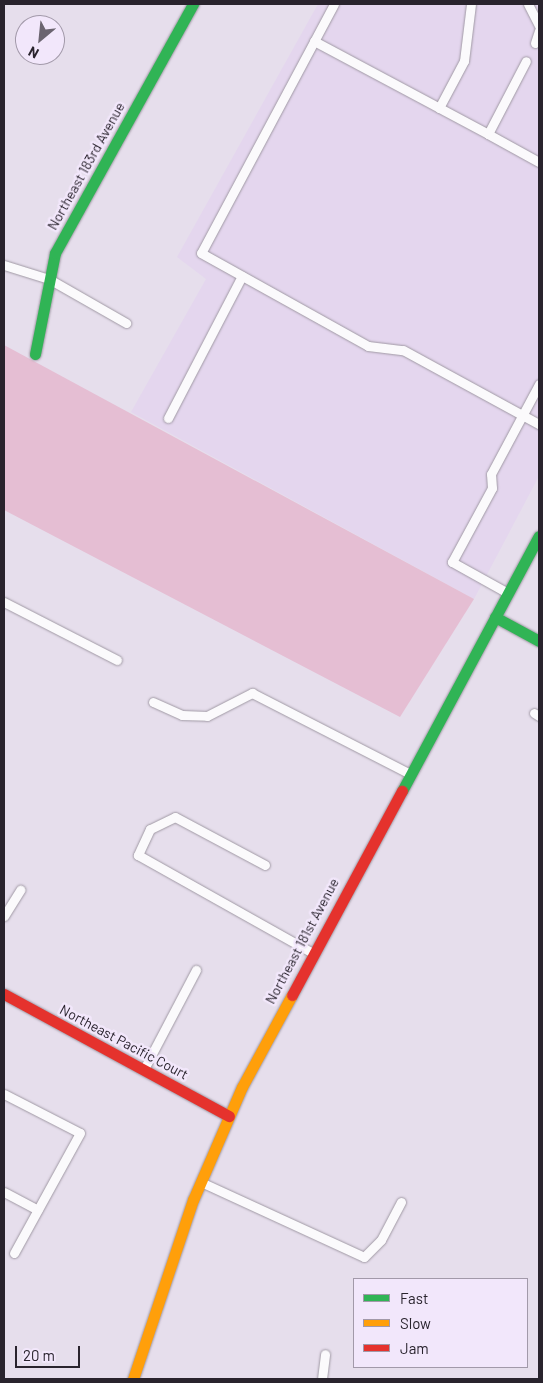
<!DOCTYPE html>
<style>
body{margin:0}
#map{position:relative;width:543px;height:1383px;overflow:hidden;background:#e6deec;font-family:Barlow,sans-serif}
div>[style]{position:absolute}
.built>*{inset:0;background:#e4d6ee}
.green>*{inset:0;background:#e5bed3}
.roads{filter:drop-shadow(0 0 1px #a099a4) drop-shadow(0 0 1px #a099a4)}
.lane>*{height:9px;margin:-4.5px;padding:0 4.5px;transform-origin:4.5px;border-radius:4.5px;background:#fbfafc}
.fast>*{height:11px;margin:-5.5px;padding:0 5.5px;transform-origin:5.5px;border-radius:5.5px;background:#30b455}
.slow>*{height:11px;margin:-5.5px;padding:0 5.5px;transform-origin:5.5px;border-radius:5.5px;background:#ff9f0a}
.jam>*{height:11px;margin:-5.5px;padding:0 5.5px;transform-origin:5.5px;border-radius:5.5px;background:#e5322d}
span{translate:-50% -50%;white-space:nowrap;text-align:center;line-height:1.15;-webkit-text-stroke:5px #f2e7fb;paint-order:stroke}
.street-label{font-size:14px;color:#29232d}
.frame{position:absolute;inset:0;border:5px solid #29232d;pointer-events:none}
.legend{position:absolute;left:353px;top:1278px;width:175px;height:90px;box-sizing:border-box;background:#f2e7fb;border:1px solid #a299a9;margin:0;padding:6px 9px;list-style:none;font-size:15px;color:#29232d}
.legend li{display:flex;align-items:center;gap:10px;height:25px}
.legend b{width:25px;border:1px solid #a299a9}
.north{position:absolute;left:15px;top:15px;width:50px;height:50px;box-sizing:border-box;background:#f2e7fb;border:1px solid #a299a9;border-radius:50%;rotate:208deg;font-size:14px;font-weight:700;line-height:20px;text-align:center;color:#29232d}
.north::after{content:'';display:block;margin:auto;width:18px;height:22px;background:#6b6470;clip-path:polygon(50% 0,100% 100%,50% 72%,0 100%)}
.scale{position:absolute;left:15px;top:1346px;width:65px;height:22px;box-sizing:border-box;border:2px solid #29232d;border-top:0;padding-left:6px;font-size:15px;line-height:18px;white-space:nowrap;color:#29232d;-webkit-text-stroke:4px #f2e7fb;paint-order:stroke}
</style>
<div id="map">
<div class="built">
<i style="clip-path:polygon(318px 4px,539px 4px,539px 476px,474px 599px,131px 412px,206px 279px,177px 257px)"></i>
</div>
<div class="green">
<i style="clip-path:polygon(4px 345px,474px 599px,400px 717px,4px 510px)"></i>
</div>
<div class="roads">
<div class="lane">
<i style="left:334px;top:4px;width:282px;rotate:118.1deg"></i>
<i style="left:201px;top:253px;width:191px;rotate:29.1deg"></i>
<i style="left:368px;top:346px;width:35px;rotate:7deg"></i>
<i style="left:403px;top:350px;width:155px;rotate:28.6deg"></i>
<i style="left:528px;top:4px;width:25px;rotate:63deg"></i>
<i style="left:314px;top:41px;width:197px;rotate:28.1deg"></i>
<i style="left:488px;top:134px;width:82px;rotate:-62.5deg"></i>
<i style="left:535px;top:43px;width:13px;rotate:-72deg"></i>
<i style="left:439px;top:108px;width:53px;rotate:-62deg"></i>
<i style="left:464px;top:61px;width:57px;rotate:-83deg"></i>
<i style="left:488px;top:134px;width:58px;rotate:28.8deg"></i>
<i style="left:4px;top:265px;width:47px;rotate:17.3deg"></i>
<i style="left:49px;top:279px;width:89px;rotate:29.7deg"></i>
<i style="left:168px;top:418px;width:160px;rotate:-62.5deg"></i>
<i style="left:506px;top:592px;width:62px;rotate:-150.9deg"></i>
<i style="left:452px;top:562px;width:84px;rotate:-61.6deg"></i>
<i style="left:492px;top:488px;width:14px;rotate:-94deg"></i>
<i style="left:491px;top:474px;width:102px;rotate:-61.9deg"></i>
<i style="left:4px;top:602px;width:127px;rotate:27.2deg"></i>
<i style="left:153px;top:702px;width:32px;rotate:24deg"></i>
<i style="left:182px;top:715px;width:25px;rotate:2deg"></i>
<i style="left:207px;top:716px;width:51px;rotate:-27.1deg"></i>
<i style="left:252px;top:693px;width:175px;rotate:27.1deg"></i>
<i style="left:534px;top:713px;width:6px;rotate:31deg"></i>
<i style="left:265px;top:865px;width:102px;rotate:-151.9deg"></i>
<i style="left:175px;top:817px;width:28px;rotate:154deg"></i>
<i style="left:150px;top:829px;width:29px;rotate:115deg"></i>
<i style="left:138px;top:855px;width:198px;rotate:29.3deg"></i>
<i style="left:4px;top:916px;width:31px;rotate:-58deg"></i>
<i style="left:144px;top:1069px;width:112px;rotate:-62.3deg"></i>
<i style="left:4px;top:1094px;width:85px;rotate:27.2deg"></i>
<i style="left:80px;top:1133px;width:137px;rotate:118.8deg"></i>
<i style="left:203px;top:1183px;width:177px;rotate:24.7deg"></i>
<i style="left:364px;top:1257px;width:24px;rotate:-45deg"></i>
<i style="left:381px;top:1240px;width:43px;rotate:-62.2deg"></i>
<i style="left:4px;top:1192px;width:38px;rotate:28deg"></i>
<i style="left:322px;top:1379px;width:25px;rotate:-83deg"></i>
</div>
<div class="fast">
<i style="left:35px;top:354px;width:103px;rotate:-78.8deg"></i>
<i style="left:55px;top:253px;width:285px;rotate:-61deg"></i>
<i style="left:495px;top:617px;width:50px;rotate:28.6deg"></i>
<i style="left:402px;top:791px;width:289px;rotate:-61.8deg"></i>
</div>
<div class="slow">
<i style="left:133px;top:1379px;width:189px;rotate:-71.5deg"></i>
<i style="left:193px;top:1200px;width:123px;rotate:-66.6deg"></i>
<i style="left:242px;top:1087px;width:105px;rotate:-61.5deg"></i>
</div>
<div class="jam">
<i style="left:4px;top:994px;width:256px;rotate:28.5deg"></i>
<i style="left:292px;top:995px;width:232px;rotate:-61.7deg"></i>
</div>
</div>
<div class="street-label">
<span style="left:86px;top:166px;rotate:-61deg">Northeast 183rd Avenue</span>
<span style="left:302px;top:941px;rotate:-62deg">Northeast 181st Avenue</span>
<span style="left:124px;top:1042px;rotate:28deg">Northeast Pacific Court</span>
</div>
<div class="frame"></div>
<ul class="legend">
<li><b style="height:6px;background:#30b455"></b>Fast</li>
<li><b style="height:6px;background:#ff9f0a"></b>Slow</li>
<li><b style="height:6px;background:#e5322d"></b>Jam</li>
</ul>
<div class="north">N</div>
<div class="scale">20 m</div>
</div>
